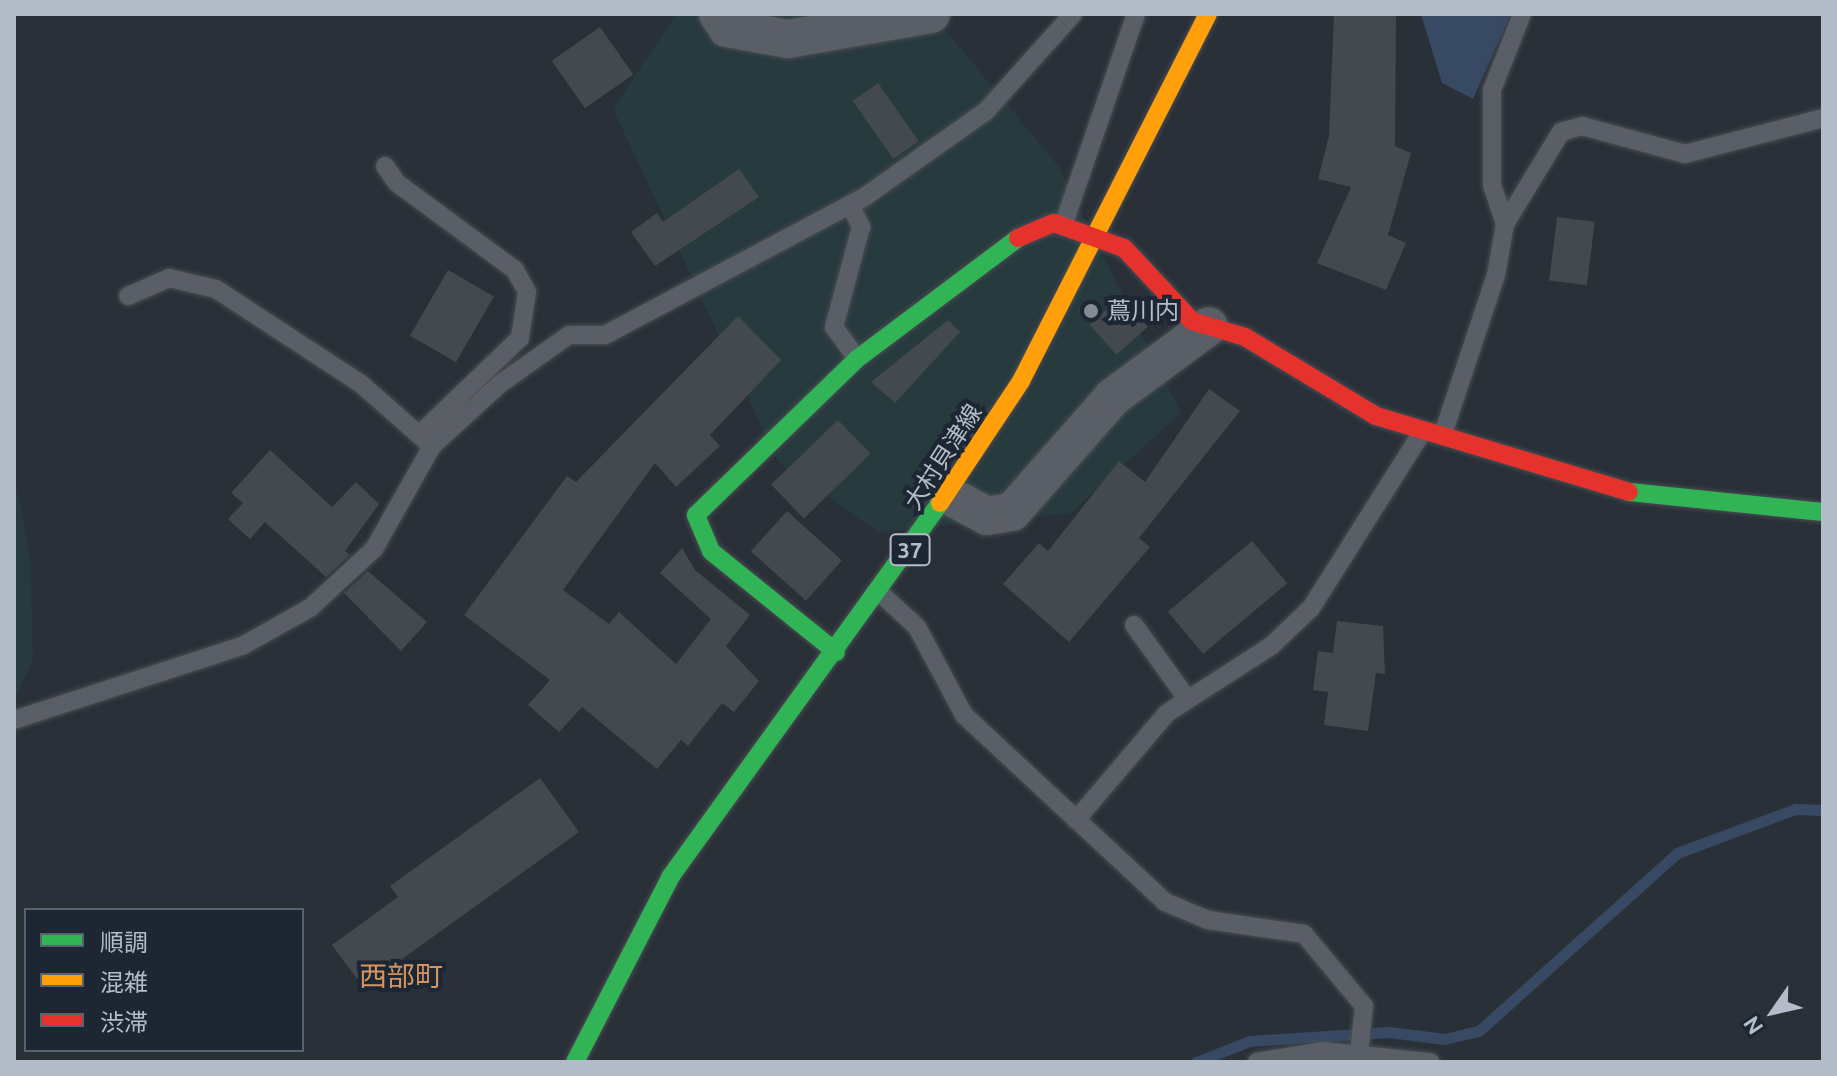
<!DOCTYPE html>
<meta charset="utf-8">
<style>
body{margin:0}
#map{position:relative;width:1837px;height:1076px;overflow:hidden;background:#2a3038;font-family:Ubuntu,"Noto Sans JP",sans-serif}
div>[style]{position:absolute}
.green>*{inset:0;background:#273a3e}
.water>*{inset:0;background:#384963}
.stream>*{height:11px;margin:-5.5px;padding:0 5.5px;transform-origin:5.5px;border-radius:5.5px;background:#384963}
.building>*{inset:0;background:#444950;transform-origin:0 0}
.roads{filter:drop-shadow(0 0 2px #484c53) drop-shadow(0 0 2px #484c53)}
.lane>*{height:18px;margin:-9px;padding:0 9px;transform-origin:9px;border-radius:9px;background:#5a5e66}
.street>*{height:38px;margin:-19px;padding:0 19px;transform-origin:19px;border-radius:19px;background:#5a5e66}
.fast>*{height:18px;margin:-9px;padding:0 9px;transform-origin:9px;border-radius:9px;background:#30b455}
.slow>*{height:18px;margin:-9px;padding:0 9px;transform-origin:9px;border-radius:9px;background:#ff9f0a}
.jam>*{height:18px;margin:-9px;padding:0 9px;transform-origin:9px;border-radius:9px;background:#e5322d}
.dots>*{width:22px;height:22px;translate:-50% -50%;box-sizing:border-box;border:4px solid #1d2633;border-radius:50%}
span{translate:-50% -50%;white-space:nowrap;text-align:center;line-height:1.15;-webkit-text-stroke:8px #1d2633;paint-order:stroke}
.shield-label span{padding:2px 6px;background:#1d2633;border:2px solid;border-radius:6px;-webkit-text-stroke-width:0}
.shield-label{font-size:22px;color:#b4bcc9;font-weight:700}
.poi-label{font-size:24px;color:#b4bcc9}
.left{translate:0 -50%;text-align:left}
.street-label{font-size:24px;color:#b4bcc9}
.quarter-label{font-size:28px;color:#d59563}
.frame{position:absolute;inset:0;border:16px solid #b4bcc9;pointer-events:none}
.legend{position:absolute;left:24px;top:908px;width:280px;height:144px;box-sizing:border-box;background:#1d2633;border:2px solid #59626f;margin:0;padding:10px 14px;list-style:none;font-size:24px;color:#b4bcc9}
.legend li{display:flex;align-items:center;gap:16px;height:40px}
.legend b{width:40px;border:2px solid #59626f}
.north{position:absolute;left:1733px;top:972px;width:80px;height:80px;-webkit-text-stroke:6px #1d2633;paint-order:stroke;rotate:236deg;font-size:22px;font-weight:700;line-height:32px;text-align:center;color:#b4bcc9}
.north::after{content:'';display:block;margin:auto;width:28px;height:36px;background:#b4bcc9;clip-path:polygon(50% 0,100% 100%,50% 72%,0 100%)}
</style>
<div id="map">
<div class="green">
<i style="clip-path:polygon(676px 14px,932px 14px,1059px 167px,1181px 413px,1071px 513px,878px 532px,778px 462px,613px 109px)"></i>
<i style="clip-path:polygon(14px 472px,30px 557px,33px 660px,14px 701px)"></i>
</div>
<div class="water">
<i style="clip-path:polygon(1421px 14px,1511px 14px,1473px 99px,1442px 83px)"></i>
</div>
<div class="stream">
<i style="left:1196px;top:1062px;width:58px;rotate:-21.3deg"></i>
<i style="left:1250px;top:1041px;width:139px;rotate:-3.7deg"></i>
<i style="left:1389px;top:1032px;width:56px;rotate:7.1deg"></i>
<i style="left:1445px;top:1039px;width:36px;rotate:-14deg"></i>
<i style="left:1480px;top:1030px;width:265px;rotate:-41.9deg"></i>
<i style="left:1677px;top:853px;width:126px;rotate:-20.4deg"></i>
<i style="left:1795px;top:809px;width:28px;rotate:2deg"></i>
</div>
<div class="building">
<i style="clip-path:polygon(1334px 14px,1396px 14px,1395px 146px,1411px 153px,1388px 235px,1406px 243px,1386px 290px,1317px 263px,1351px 187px,1318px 179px,1329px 136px)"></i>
<i style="left:600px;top:27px;width:58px;height:59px;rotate:55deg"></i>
<i style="left:878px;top:83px;width:71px;height:31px;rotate:55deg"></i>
<i style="clip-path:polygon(739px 169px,759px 197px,655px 266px,631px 232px,657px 213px,663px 222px)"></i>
<i style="left:1557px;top:217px;width:38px;height:64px;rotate:7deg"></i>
<i style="left:448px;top:270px;width:53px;height:76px;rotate:30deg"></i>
<i style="left:1121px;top:297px;width:40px;height:42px;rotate:48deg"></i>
<i style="clip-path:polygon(738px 316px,781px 360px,710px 435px,720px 446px,676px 487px,655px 463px,563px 590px,609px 624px,619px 612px,676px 664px,711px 619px,660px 573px,682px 548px,695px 570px,750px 615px,726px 646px,759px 681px,734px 712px,722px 703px,688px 746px,681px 740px,657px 769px,582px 707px,559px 732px,528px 705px,550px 680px,464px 615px,567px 476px,576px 482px)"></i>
<i style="clip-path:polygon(948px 320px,960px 332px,895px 403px,871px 382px)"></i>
<i style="clip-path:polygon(1209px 389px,1240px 411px,1139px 538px,1150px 547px,1069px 642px,1003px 584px,1039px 543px,1048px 551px,1119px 461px,1145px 482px)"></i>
<i style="left:838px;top:420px;width:47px;height:93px;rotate:46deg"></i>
<i style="clip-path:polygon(270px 450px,332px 507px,356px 482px,379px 504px,345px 551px,350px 555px,326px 577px,265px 522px,250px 539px,228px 519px,243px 503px,231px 493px)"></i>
<i style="left:787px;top:511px;width:74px;height:54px;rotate:42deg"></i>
<i style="left:1252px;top:541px;width:55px;height:110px;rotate:50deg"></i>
<i style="clip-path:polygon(368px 571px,427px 622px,401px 651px,344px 593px)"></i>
<i style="clip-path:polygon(1337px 621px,1383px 626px,1385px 674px,1376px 673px,1368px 731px,1324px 725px,1328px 692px,1313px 690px,1318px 651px,1333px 653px)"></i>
<i style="clip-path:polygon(540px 778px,579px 832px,363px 987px,332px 945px,398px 897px,390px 886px)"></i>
</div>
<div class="roads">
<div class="lane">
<i style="left:385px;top:166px;width:21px;rotate:55deg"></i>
<i style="left:397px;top:183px;width:147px;rotate:36.4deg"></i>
<i style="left:515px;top:270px;width:25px;rotate:61deg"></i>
<i style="left:527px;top:292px;width:47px;rotate:98.7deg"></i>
<i style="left:520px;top:338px;width:140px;rotate:136.2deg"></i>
<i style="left:850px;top:205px;width:25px;rotate:63deg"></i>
<i style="left:861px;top:227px;width:104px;rotate:105.1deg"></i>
<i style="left:834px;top:327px;width:39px;rotate:54deg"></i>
<i style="left:1505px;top:224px;width:108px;rotate:-58.7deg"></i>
<i style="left:1561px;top:132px;width:22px;rotate:-16deg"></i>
<i style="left:1582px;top:126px;width:107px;rotate:15.2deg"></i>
<i style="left:1685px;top:154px;width:143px;rotate:-14.6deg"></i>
<i style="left:1063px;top:226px;width:224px;rotate:-71deg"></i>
<i style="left:128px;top:296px;width:45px;rotate:-23.7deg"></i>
<i style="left:169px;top:278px;width:48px;rotate:13.2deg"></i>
<i style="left:216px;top:289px;width:173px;rotate:33.2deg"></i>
<i style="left:361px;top:384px;width:88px;rotate:41.3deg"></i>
<i style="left:1443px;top:434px;width:168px;rotate:-71.6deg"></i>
<i style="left:1496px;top:275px;width:52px;rotate:-80deg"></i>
<i style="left:1505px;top:224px;width:41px;rotate:-108.4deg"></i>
<i style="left:1492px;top:185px;width:95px;rotate:-90deg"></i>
<i style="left:1492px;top:90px;width:82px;rotate:-68.5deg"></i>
<i style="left:880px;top:593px;width:50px;rotate:42.6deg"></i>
<i style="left:917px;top:627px;width:100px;rotate:61.9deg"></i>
<i style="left:964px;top:715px;width:275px;rotate:42.9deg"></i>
<i style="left:1165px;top:902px;width:47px;rotate:22.7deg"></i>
<i style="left:1208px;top:920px;width:97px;rotate:8.3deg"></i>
<i style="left:1304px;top:934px;width:94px;rotate:50.2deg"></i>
<i style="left:1364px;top:1006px;width:56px;rotate:96.1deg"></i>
<i style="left:1134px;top:625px;width:92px;rotate:54.2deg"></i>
<i style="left:14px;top:720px;width:240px;rotate:-18deg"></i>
<i style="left:242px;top:646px;width:78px;rotate:-29.2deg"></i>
<i style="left:310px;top:608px;width:87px;rotate:-42.7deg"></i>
<i style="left:374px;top:549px;width:118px;rotate:-60.6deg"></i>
<i style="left:432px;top:446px;width:92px;rotate:-42.4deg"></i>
<i style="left:500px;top:384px;width:85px;rotate:-35.4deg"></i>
<i style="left:569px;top:335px;width:36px"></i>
<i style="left:605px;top:335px;width:296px;rotate:-28deg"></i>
<i style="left:866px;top:196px;width:147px;rotate:-35.3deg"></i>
<i style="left:986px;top:111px;width:130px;rotate:-48.1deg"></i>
<i style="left:1076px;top:820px;width:140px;rotate:-49.6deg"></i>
<i style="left:1167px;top:713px;width:124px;rotate:-32.8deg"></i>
<i style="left:1271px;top:646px;width:55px;rotate:-43.5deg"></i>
<i style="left:1311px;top:608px;width:209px;rotate:-57.7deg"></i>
<i style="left:1257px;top:1062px;width:67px;rotate:-9.5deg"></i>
<i style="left:1323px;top:1051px;width:108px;rotate:5.9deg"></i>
</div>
<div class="street">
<i style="left:718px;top:14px;width:17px;rotate:57deg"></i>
<i style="left:727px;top:28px;width:62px;rotate:10.2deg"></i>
<i style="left:788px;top:39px;width:145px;rotate:-9.9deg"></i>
<i style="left:948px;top:495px;width:44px;rotate:28.3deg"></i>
<i style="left:987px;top:516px;width:25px;rotate:-9deg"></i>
<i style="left:1012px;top:512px;width:153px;rotate:-48.7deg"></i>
<i style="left:1113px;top:397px;width:119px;rotate:-36.5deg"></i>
</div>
<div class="fast">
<i style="left:1629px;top:492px;width:195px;rotate:5.9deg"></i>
<i style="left:836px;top:652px;width:161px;rotate:-141.1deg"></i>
<i style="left:711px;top:551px;width:39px;rotate:-113deg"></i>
<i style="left:696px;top:515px;width:224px;rotate:-44.1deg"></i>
<i style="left:857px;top:359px;width:201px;rotate:-36.9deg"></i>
<i style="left:575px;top:1062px;width:209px;rotate:-62.7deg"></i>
<i style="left:671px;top:876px;width:460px;rotate:-54.2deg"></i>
</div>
<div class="slow">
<i style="left:940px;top:503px;width:146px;rotate:-56.4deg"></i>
<i style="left:1021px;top:381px;width:412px;rotate:-63deg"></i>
</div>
<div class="jam">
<i style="left:1018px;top:238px;width:39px;rotate:-23deg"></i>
<i style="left:1054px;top:223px;width:74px;rotate:19.7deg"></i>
<i style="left:1124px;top:248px;width:100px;rotate:47deg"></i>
<i style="left:1192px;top:321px;width:55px;rotate:16.8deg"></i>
<i style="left:1245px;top:337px;width:153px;rotate:31.1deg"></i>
<i style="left:1376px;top:416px;width:264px;rotate:16.7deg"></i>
</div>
</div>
<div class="dots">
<i style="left:1091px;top:311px;background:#848b96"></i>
</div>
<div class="shield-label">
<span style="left:910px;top:550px">37</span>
</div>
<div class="poi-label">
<span class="left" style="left:1107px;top:311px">蔦川内</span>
</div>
<div class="street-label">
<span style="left:943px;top:457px;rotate:-57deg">大村貝津線</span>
</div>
<div class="quarter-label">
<span style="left:401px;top:976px">西部町</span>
</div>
<div class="frame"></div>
<ul class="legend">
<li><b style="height:10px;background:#30b455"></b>順調</li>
<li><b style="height:10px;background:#ff9f0a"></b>混雑</li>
<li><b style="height:10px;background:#e5322d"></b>渋滞</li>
</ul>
<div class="north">N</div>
</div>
